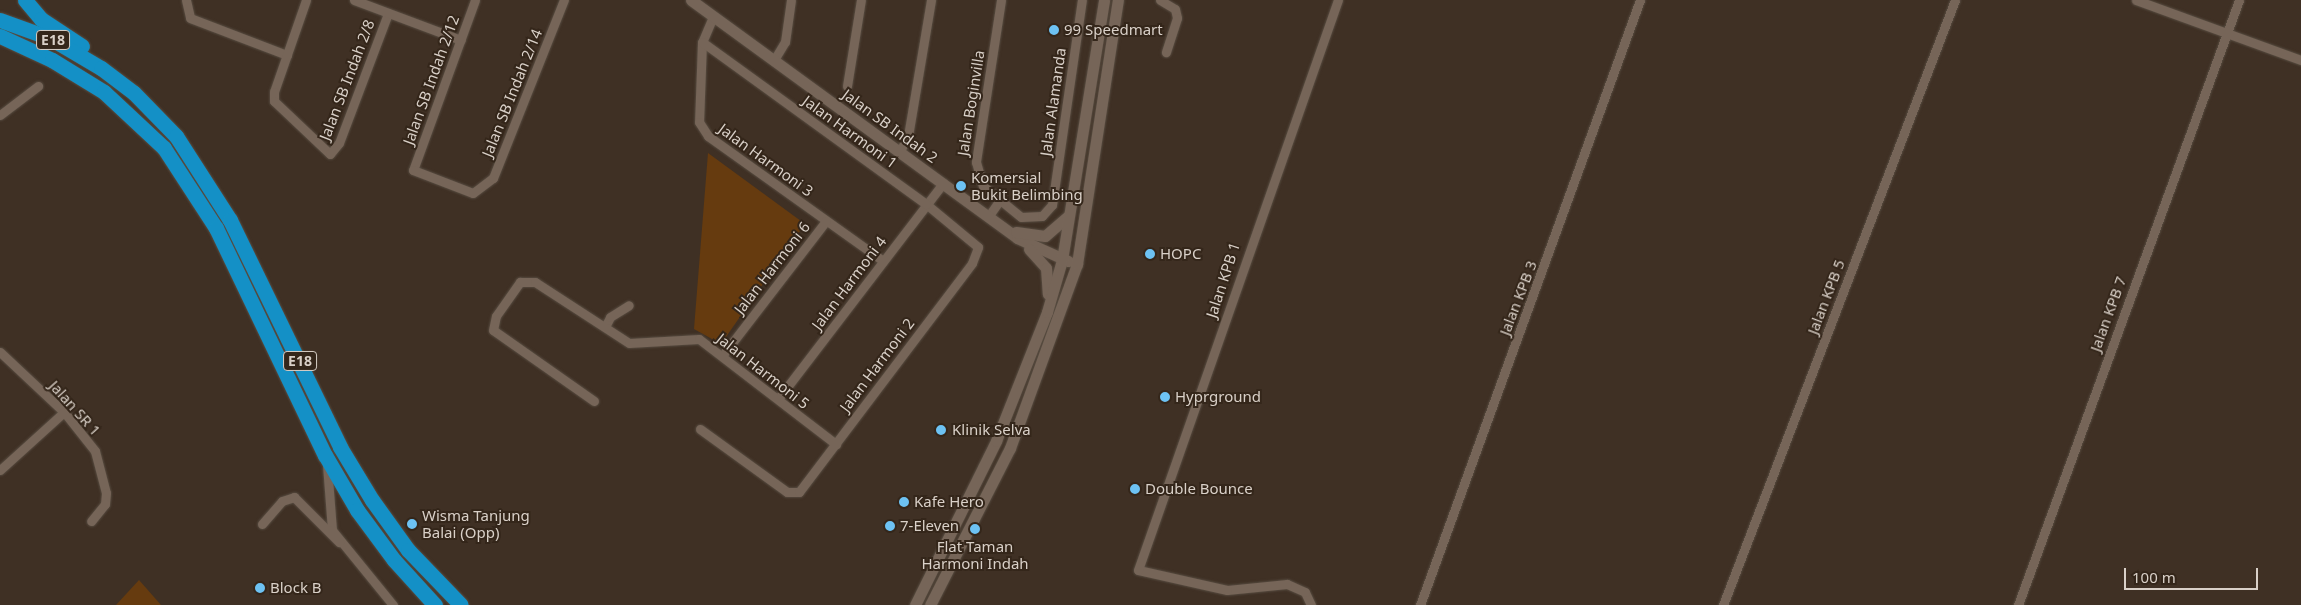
<!DOCTYPE html>
<style>
body{margin:0}
#map{position:relative;width:2301px;height:605px;overflow:hidden;background:#3f3024;font-family:"Noto Sans",sans-serif}
div>[style]{position:absolute}
.green>*{inset:0;background:#663b0f}
.roads{filter:drop-shadow(0 0 1px #574c41) drop-shadow(0 0 1px #574c41)}
.street>*{height:9px;margin:-4.5px;padding:0 4.5px;transform-origin:4.5px;border-radius:4.5px;background:#766558}
.secondary>*{height:11px;margin:-5.5px;padding:0 5.5px;transform-origin:5.5px;border-radius:5.5px;background:#766558}
.highway>*{height:15px;margin:-7.5px;padding:0 7.5px;transform-origin:7.5px;border-radius:7.5px;background:#1490c6}
.dots>*{width:14px;height:14px;translate:-50% -50%;box-sizing:border-box;border:2px solid #34261a;border-radius:50%}
span{translate:-50% -50%;white-space:nowrap;text-align:center;line-height:1.15;-webkit-text-stroke:4px #34261a;paint-order:stroke}
.shield-label span{padding:1px 4px;background:#34261a;border:1px solid;border-radius:4px;-webkit-text-stroke-width:0}
.shield-label{font-size:14px;color:#d9d0c8;font-weight:700}
.poi-label{font-size:15px;color:#d9d0c8}
.left{translate:0 -50%;text-align:left}
.street-label{font-size:15px;color:#d9d0c8}
.scale{position:absolute;left:2124px;top:568px;width:134px;height:22px;box-sizing:border-box;border:2px solid #d9d0c8;border-top:0;padding-left:6px;font-size:15px;line-height:18px;white-space:nowrap;color:#d9d0c8;-webkit-text-stroke:4px #34261a;paint-order:stroke}
</style>
<div id="map">
<div class="green">
<i style="clip-path:polygon(708px 153px,805px 224px,721px 344px,694px 329px)"></i>
<i style="clip-path:polygon(139px 580px,161px 605px,116px 605px)"></i>
</div>
<div class="roads">
<div class="street">
<i style="left:186px;top:0;width:18px;rotate:77deg"></i>
<i style="left:190px;top:18px;width:104px;rotate:20.9deg"></i>
<i style="left:306px;top:0;width:97px;rotate:109.2deg"></i>
<i style="left:274px;top:92px;width:9px;rotate:90deg"></i>
<i style="left:274px;top:101px;width:77px;rotate:43.4deg"></i>
<i style="left:330px;top:154px;width:14px;rotate:-51deg"></i>
<i style="left:339px;top:143px;width:139px;rotate:-69.3deg"></i>
<i style="left:354px;top:0;width:114px;rotate:20.5deg"></i>
<i style="left:475px;top:0;width:181px;rotate:110deg"></i>
<i style="left:413px;top:170px;width:64px;rotate:21deg"></i>
<i style="left:473px;top:193px;width:25px;rotate:-37deg"></i>
<i style="left:493px;top:178px;width:192px;rotate:-68.3deg"></i>
<i style="left:1001px;top:0;width:164px;rotate:98.8deg"></i>
<i style="left:976px;top:162px;width:25px;rotate:74deg"></i>
<i style="left:983px;top:186px;width:49px;rotate:39.2deg"></i>
<i style="left:1021px;top:217px;width:21px;rotate:-3deg"></i>
<i style="left:1042px;top:216px;width:15px;rotate:-48deg"></i>
<i style="left:1052px;top:205px;width:207px;rotate:-81.7deg"></i>
<i style="left:1160px;top:0;width:17px;rotate:31deg"></i>
<i style="left:1175px;top:9px;width:9px;rotate:77deg"></i>
<i style="left:1177px;top:18px;width:36px;rotate:108deg"></i>
<i style="left:2136px;top:0;width:176px;rotate:20deg"></i>
<i style="left:712px;top:19px;width:25px;rotate:113deg"></i>
<i style="left:702px;top:42px;width:80px;rotate:92.1deg"></i>
<i style="left:699px;top:122px;width:17px;rotate:57deg"></i>
<i style="left:708px;top:136px;width:215px;rotate:35.5deg"></i>
<i style="left:774px;top:60px;width:21px;rotate:-59deg"></i>
<i style="left:785px;top:42px;width:42px;rotate:-81.9deg"></i>
<i style="left:847px;top:86px;width:87px;rotate:-80.8deg"></i>
<i style="left:0;top:115px;width:48px;rotate:-37.3deg"></i>
<i style="left:900px;top:151px;width:17px;rotate:-62deg"></i>
<i style="left:908px;top:136px;width:138px;rotate:-80.4deg"></i>
<i style="left:988px;top:217px;width:19px;rotate:-55deg"></i>
<i style="left:605px;top:327px;width:11px;rotate:-63deg"></i>
<i style="left:610px;top:317px;width:22px;rotate:-32deg"></i>
<i style="left:0;top:352px;width:88px;rotate:43.2deg"></i>
<i style="left:64px;top:412px;width:50px;rotate:51.5deg"></i>
<i style="left:95px;top:451px;width:43px;rotate:75.3deg"></i>
<i style="left:106px;top:493px;width:11px;rotate:95deg"></i>
<i style="left:105px;top:504px;width:22px;rotate:129deg"></i>
<i style="left:722px;top:356px;width:170px;rotate:-52.4deg"></i>
<i style="left:778px;top:399px;width:272px;rotate:-52.6deg"></i>
<i style="left:594px;top:401px;width:123px;rotate:-144.9deg"></i>
<i style="left:493px;top:330px;width:14px;rotate:-78deg"></i>
<i style="left:496px;top:316px;width:42px;rotate:-54.8deg"></i>
<i style="left:520px;top:282px;width:15px"></i>
<i style="left:535px;top:282px;width:112px;rotate:33deg"></i>
<i style="left:629px;top:343px;width:70px;rotate:-3.3deg"></i>
<i style="left:699px;top:339px;width:173px;rotate:37.5deg"></i>
<i style="left:700px;top:429px;width:107px;rotate:35.9deg"></i>
<i style="left:787px;top:492px;width:12px"></i>
<i style="left:799px;top:492px;width:287px;rotate:-52.9deg"></i>
<i style="left:972px;top:263px;width:17px;rotate:-69deg"></i>
<i style="left:978px;top:247px;width:67px;rotate:-140.4deg"></i>
<i style="left:926px;top:204px;width:276px;rotate:-144.1deg"></i>
<i style="left:327px;top:465px;width:65px;rotate:85.6deg"></i>
<i style="left:332px;top:530px;width:97px;rotate:50.9deg"></i>
<i style="left:0;top:470px;width:86px;rotate:-42.2deg"></i>
<i style="left:262px;top:524px;width:30px;rotate:-49deg"></i>
<i style="left:282px;top:501px;width:13px;rotate:-18deg"></i>
<i style="left:294px;top:497px;width:64px;rotate:45deg"></i>
<i style="left:1311px;top:605px;width:14px;rotate:-115deg"></i>
<i style="left:1305px;top:592px;width:20px;rotate:-156deg"></i>
<i style="left:1287px;top:584px;width:60px;rotate:174.3deg"></i>
<i style="left:1227px;top:590px;width:91px;rotate:-167.3deg"></i>
<i style="left:1138px;top:570px;width:604px;rotate:-70.67deg"></i>
<i style="left:1420px;top:605px;width:644px;rotate:-70.02deg"></i>
<i style="left:1723px;top:605px;width:648px;rotate:-69.02deg"></i>
<i style="left:2018px;top:605px;width:644px;rotate:-69.93deg"></i>
</div>
<div class="secondary">
<i style="left:691px;top:0;width:404px;rotate:36.1deg"></i>
<i style="left:1017px;top:238px;width:56px;rotate:24.3deg"></i>
<i style="left:1016px;top:232px;width:29px;rotate:8deg"></i>
<i style="left:1045px;top:236px;width:30px;rotate:-41deg"></i>
<i style="left:1029px;top:249px;width:25px;rotate:48deg"></i>
<i style="left:1046px;top:268px;width:26px;rotate:86deg"></i>
<i style="left:915px;top:605px;width:183px;rotate:-63.7deg"></i>
<i style="left:996px;top:441px;width:139px;rotate:-68.4deg"></i>
<i style="left:1047px;top:312px;width:54px;rotate:-73.9deg"></i>
<i style="left:1062px;top:260px;width:263px;rotate:-80.8deg"></i>
<i style="left:930px;top:605px;width:176px;rotate:-63deg"></i>
<i style="left:1010px;top:448px;width:196px;rotate:-70deg"></i>
<i style="left:1077px;top:264px;width:267px;rotate:-81.2deg"></i>
</div>
<div class="highway">
<i style="left:25px;top:0;width:25px;rotate:50deg"></i>
<i style="left:41px;top:19px;width:49px;rotate:33.4deg"></i>
<i style="left:0;top:20px;width:53px;rotate:19.8deg"></i>
<i style="left:50px;top:38px;width:59px;rotate:30.5deg"></i>
<i style="left:101px;top:68px;width:41px;rotate:37.1deg"></i>
<i style="left:134px;top:93px;width:60px;rotate:45.7deg"></i>
<i style="left:176px;top:136px;width:100px;rotate:57.3deg"></i>
<i style="left:230px;top:220px;width:252px;rotate:64.1deg"></i>
<i style="left:340px;top:447px;width:62px;rotate:58.9deg"></i>
<i style="left:372px;top:500px;width:62px;rotate:54.2deg"></i>
<i style="left:408px;top:550px;width:76px;rotate:46.1deg"></i>
<i style="left:0;top:36px;width:57px;rotate:24.8deg"></i>
<i style="left:52px;top:60px;width:61px;rotate:31.6deg"></i>
<i style="left:104px;top:92px;width:82px;rotate:43deg"></i>
<i style="left:164px;top:148px;width:95px;rotate:57deg"></i>
<i style="left:216px;top:228px;width:252px;rotate:64.4deg"></i>
<i style="left:325px;top:455px;width:64px;rotate:59.8deg"></i>
<i style="left:357px;top:510px;width:62px;rotate:53.5deg"></i>
<i style="left:394px;top:560px;width:61px;rotate:47.7deg"></i>
</div>
</div>
<div class="dots">
<i style="left:1054px;top:30px;background:#6dc2f3"></i>
<i style="left:961px;top:186px;background:#6dc2f3"></i>
<i style="left:1150px;top:254px;background:#6dc2f3"></i>
<i style="left:1165px;top:397px;background:#6dc2f3"></i>
<i style="left:941px;top:430px;background:#6dc2f3"></i>
<i style="left:1135px;top:489px;background:#6dc2f3"></i>
<i style="left:904px;top:502px;background:#6dc2f3"></i>
<i style="left:412px;top:524px;background:#6dc2f3"></i>
<i style="left:890px;top:526px;background:#6dc2f3"></i>
<i style="left:975px;top:529px;background:#6dc2f3"></i>
<i style="left:260px;top:588px;background:#6dc2f3"></i>
</div>
<div class="shield-label">
<span style="left:53px;top:40px">E18</span>
<span style="left:300px;top:361px">E18</span>
</div>
<div class="poi-label">
<span class="left" style="left:1064px;top:30px">99 Speedmart</span>
<span class="left" style="left:971px;top:186px">Komersial<br>Bukit Belimbing</span>
<span class="left" style="left:1160px;top:254px">HOPC</span>
<span class="left" style="left:1175px;top:397px">Hyprground</span>
<span class="left" style="left:952px;top:430px">Klinik Selva</span>
<span class="left" style="left:1145px;top:489px">Double Bounce</span>
<span class="left" style="left:914px;top:502px">Kafe Hero</span>
<span class="left" style="left:422px;top:524px">Wisma Tanjung<br>Balai (Opp)</span>
<span class="left" style="left:900px;top:526px">7-Eleven</span>
<span style="left:975px;top:555px">Flat Taman<br>Harmoni Indah</span>
<span class="left" style="left:270px;top:588px">Block B</span>
</div>
<div class="street-label">
<span style="left:347px;top:80px;rotate:-69deg">Jalan SB Indah 2/8</span>
<span style="left:431px;top:80px;rotate:-70deg">Jalan SB Indah 2/12</span>
<span style="left:512px;top:93px;rotate:-68deg">Jalan SB Indah 2/14</span>
<span style="left:1053px;top:102px;rotate:-82deg">Jalan Alamanda</span>
<span style="left:971px;top:103px;rotate:-81deg">Jalan Boginvilla</span>
<span style="left:890px;top:126px;rotate:36deg">Jalan SB Indah 2</span>
<span style="left:850px;top:132px;rotate:36deg">Jalan Harmoni 1</span>
<span style="left:766px;top:160px;rotate:36deg">Jalan Harmoni 3</span>
<span style="left:772px;top:268px;rotate:-52deg">Jalan Harmoni 6</span>
<span style="left:1223px;top:280px;rotate:-72deg">Jalan KPB 1</span>
<span style="left:849px;top:283px;rotate:-53deg">Jalan Harmoni 4</span>
<span style="left:1826px;top:297px;rotate:-69deg">Jalan KPB 5</span>
<span style="left:1518px;top:298px;rotate:-69deg">Jalan KPB 3</span>
<span style="left:2108px;top:314px;rotate:-70deg">Jalan KPB 7</span>
<span style="left:877px;top:365px;rotate:-53deg">Jalan Harmoni 2</span>
<span style="left:763px;top:371px;rotate:38deg">Jalan Harmoni 5</span>
<span style="left:75px;top:408px;rotate:48deg">Jalan SR 1</span>
</div>
<div class="scale">100 m</div>
</div>
